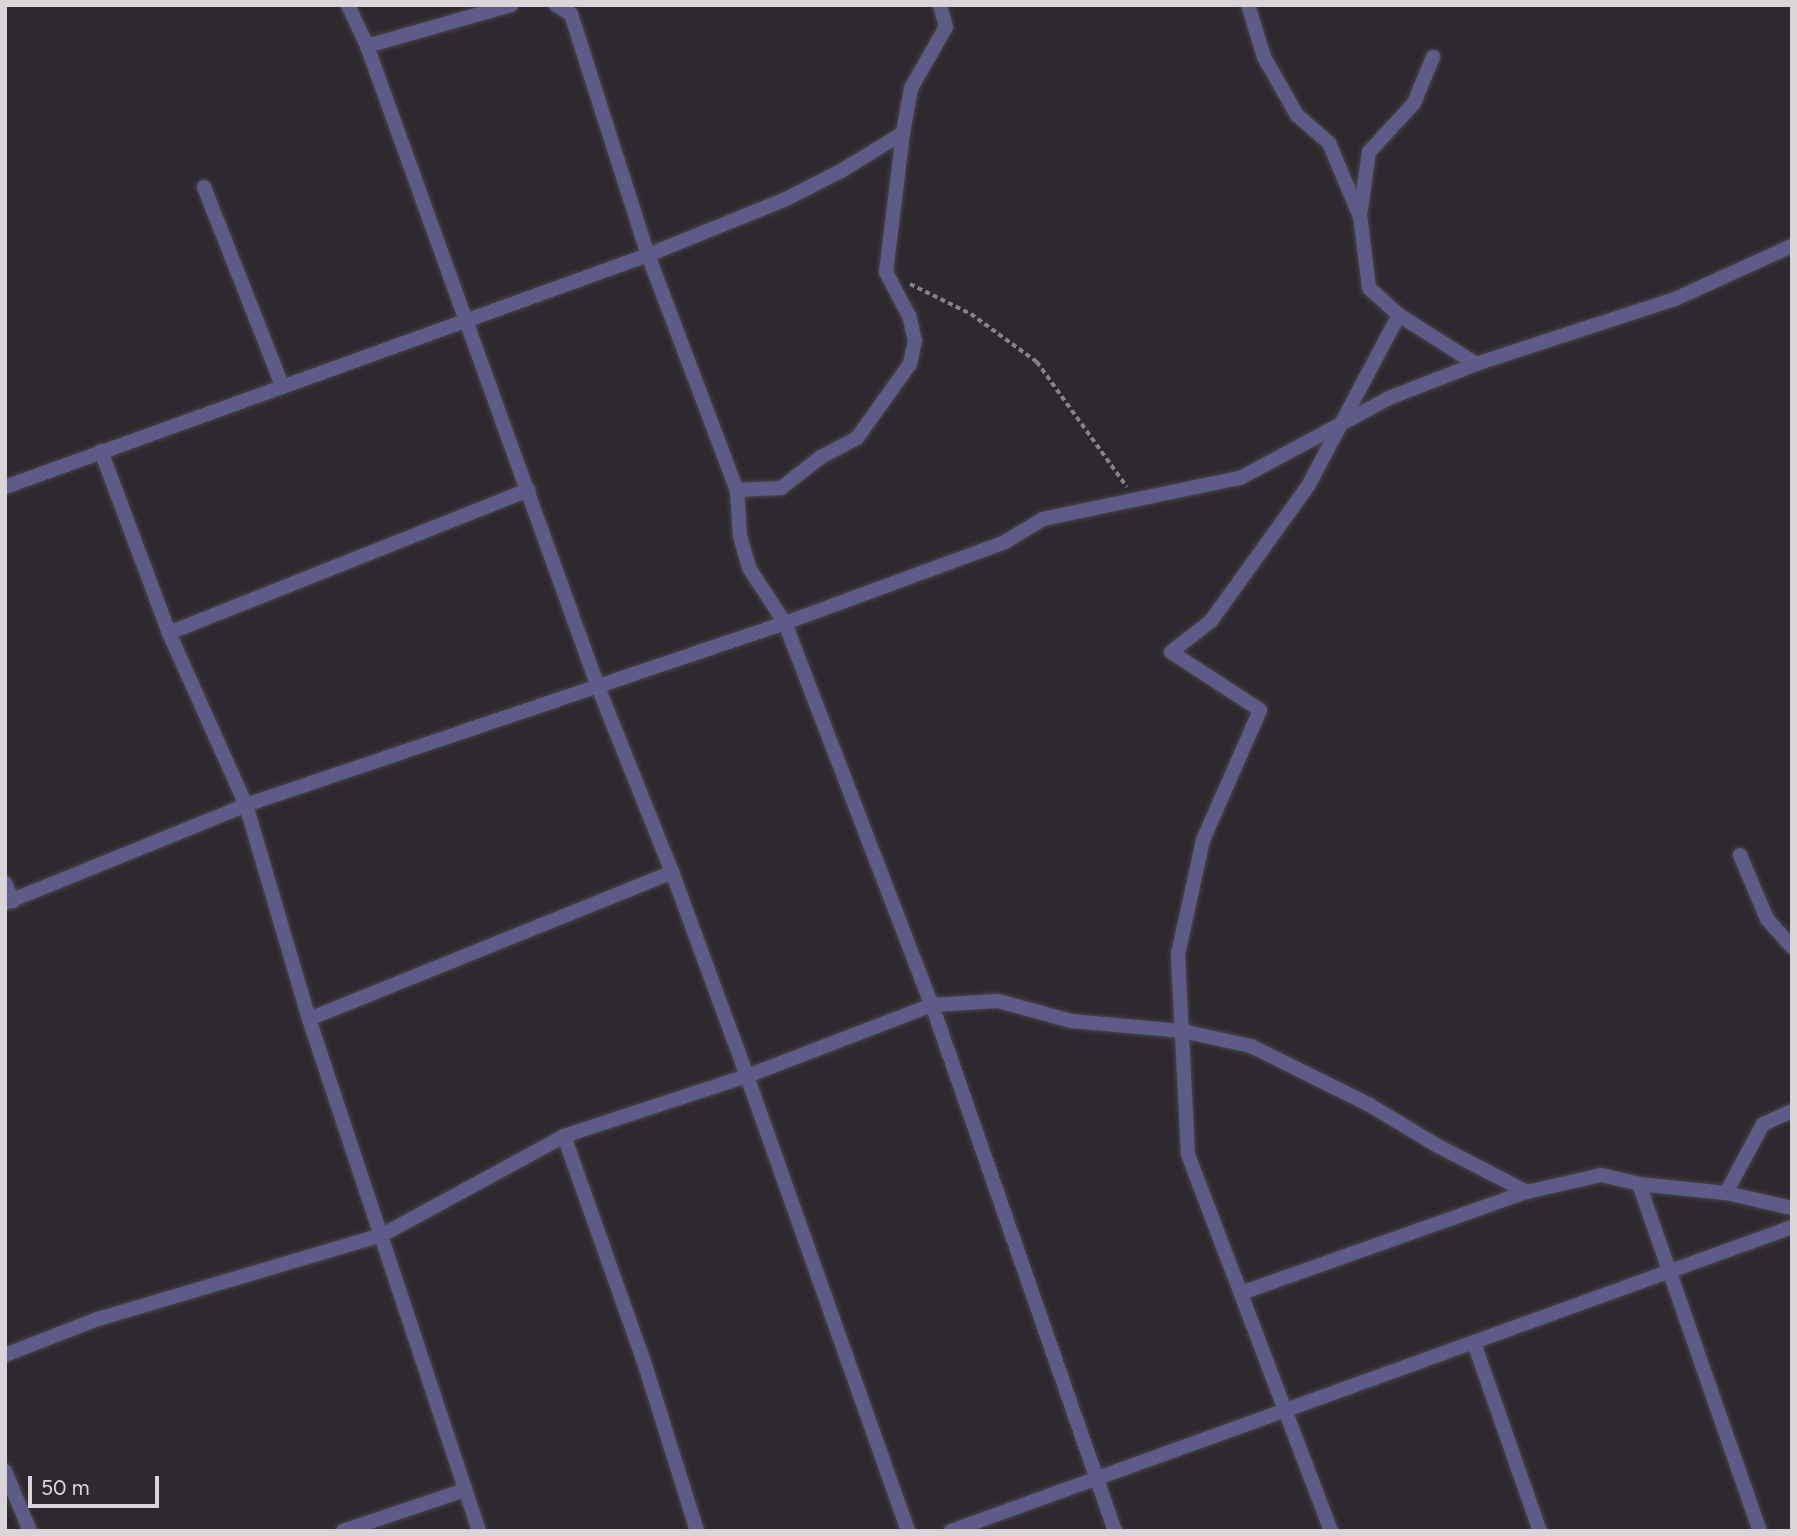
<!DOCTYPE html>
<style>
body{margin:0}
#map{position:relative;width:1797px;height:1536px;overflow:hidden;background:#2e292e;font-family:Figtree,sans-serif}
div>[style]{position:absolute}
.path>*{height:3.5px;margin-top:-1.75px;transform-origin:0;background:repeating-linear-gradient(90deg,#888388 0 5px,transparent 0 8.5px)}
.roads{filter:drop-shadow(0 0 2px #494549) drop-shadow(0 0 2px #494549)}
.street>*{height:14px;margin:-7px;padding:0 7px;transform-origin:7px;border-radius:7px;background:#5f5b89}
span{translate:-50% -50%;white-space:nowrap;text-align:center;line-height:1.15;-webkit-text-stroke:7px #2e292e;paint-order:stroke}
.frame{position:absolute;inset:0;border:7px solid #d9d5d9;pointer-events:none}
.scale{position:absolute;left:28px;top:1476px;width:131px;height:32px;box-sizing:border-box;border:4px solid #d9d5d9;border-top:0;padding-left:9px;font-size:21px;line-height:24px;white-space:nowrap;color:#d9d5d9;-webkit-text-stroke:5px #2e292e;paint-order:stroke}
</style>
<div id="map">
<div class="path">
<i style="left:910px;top:284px;width:68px;rotate:26.2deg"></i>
<i style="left:971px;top:314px;width:82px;rotate:36deg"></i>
<i style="left:1037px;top:362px;width:154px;rotate:54.2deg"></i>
</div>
<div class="roads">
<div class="street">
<i style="left:348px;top:5px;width:45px;rotate:65.1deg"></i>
<i style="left:367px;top:46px;width:681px;rotate:70.18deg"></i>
<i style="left:598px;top:687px;width:199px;rotate:68.2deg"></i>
<i style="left:672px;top:872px;width:217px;rotate:69.8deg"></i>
<i style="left:747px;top:1076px;width:483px;rotate:70.5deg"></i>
<i style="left:556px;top:5px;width:17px;rotate:31deg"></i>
<i style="left:571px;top:14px;width:253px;rotate:72.3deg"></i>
<i style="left:648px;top:255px;width:251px;rotate:69.3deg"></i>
<i style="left:737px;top:490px;width:46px;rotate:86.3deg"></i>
<i style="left:740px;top:536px;width:33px;rotate:74deg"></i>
<i style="left:749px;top:568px;width:66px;rotate:56.8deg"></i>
<i style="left:785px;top:623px;width:409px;rotate:69deg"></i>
<i style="left:932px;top:1005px;width:557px;rotate:70.82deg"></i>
<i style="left:1248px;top:5px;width:54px;rotate:72.9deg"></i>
<i style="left:1264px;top:57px;width:67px;rotate:60.4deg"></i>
<i style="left:1297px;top:115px;width:43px;rotate:41.2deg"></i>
<i style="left:1329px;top:143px;width:77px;rotate:67.1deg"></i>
<i style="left:367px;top:46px;width:150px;rotate:-15.9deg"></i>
<i style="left:204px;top:187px;width:213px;rotate:68.5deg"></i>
<i style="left:1399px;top:315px;width:91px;rotate:32.5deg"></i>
<i style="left:101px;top:451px;width:194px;rotate:69.5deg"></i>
<i style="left:169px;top:633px;width:188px;rotate:65.9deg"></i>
<i style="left:246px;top:805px;width:223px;rotate:73.6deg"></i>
<i style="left:309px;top:1019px;width:539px;rotate:71.63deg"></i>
<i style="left:5px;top:487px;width:684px;rotate:-19.84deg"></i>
<i style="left:648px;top:255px;width:149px;rotate:-22.1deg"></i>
<i style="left:786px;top:199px;width:62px;rotate:-27deg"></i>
<i style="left:841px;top:171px;width:73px;rotate:-31.5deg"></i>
<i style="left:903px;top:133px;width:46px;rotate:-79.9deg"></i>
<i style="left:911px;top:88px;width:70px;rotate:-60.2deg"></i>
<i style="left:946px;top:27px;width:23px;rotate:-105deg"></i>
<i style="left:737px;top:490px;width:44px;rotate:-2.6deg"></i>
<i style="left:781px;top:488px;width:51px;rotate:-37.8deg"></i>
<i style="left:821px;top:457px;width:41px;rotate:-27.8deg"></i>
<i style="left:857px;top:438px;width:91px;rotate:-54.4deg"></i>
<i style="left:910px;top:364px;width:24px;rotate:-78deg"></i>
<i style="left:915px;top:341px;width:26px;rotate:-103deg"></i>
<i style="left:909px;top:316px;width:50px;rotate:-117.6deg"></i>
<i style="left:886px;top:272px;width:140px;rotate:-83deg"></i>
<i style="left:169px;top:633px;width:387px;rotate:-21.7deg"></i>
<i style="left:1740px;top:855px;width:69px;rotate:67.1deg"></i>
<i style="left:1767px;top:919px;width:38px;rotate:48deg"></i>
<i style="left:5px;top:883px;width:20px;rotate:66deg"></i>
<i style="left:5px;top:903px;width:260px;rotate:-22.1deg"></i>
<i style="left:246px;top:805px;width:569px;rotate:-18.66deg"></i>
<i style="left:785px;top:623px;width:234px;rotate:-20.2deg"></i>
<i style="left:1005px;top:542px;width:44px;rotate:-31.2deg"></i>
<i style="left:1043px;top:519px;width:201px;rotate:-11.8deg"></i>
<i style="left:1240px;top:478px;width:169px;rotate:-28.2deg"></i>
<i style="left:1389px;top:398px;width:93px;rotate:-21.3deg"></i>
<i style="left:1476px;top:364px;width:209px;rotate:-18.1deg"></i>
<i style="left:1675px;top:299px;width:128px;rotate:-24.4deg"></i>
<i style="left:309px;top:1019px;width:392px;rotate:-22deg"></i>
<i style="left:564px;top:1136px;width:246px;rotate:70.5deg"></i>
<i style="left:646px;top:1368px;width:171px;rotate:72.6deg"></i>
<i style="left:1639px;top:1184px;width:367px;rotate:70.8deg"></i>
<i style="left:1726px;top:1193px;width:78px;rotate:-61.8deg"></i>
<i style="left:1763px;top:1124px;width:32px;rotate:-24deg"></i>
<i style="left:1241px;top:1293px;width:303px;rotate:-19.5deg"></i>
<i style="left:1474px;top:1343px;width:199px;rotate:70.7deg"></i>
<i style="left:5px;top:1355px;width:100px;rotate:-21.2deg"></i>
<i style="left:98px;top:1319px;width:296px;rotate:-16.5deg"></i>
<i style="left:382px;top:1235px;width:207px;rotate:-28.5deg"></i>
<i style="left:564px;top:1136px;width:193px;rotate:-18.2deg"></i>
<i style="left:747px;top:1076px;width:198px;rotate:-21deg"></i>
<i style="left:932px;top:1005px;width:66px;rotate:-3.5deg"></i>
<i style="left:998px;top:1001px;width:76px;rotate:15.3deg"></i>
<i style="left:1071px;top:1021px;width:111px;rotate:5.1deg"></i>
<i style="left:1182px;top:1031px;width:71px;rotate:12.3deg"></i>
<i style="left:1251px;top:1046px;width:131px;rotate:26.4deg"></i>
<i style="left:1368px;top:1104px;width:82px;rotate:31deg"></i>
<i style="left:1438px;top:1146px;width:100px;rotate:27.3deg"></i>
<i style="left:1527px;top:1192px;width:76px;rotate:-12.9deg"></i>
<i style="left:1601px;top:1175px;width:39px;rotate:13deg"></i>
<i style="left:1639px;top:1184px;width:87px;rotate:5.9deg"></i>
<i style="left:1726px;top:1193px;width:68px;rotate:12.8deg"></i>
<i style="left:5px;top:1471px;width:65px;rotate:67.4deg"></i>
<i style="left:343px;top:1531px;width:129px;rotate:-18.6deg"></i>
<i style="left:951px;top:1531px;width:894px;rotate:-19.87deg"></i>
<i style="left:1331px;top:1531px;width:403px;rotate:-110.8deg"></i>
<i style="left:1188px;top:1154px;width:200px;rotate:-92.9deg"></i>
<i style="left:1178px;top:954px;width:117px;rotate:-77.6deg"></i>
<i style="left:1203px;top:840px;width:142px;rotate:-66.3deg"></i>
<i style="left:1260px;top:710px;width:106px;rotate:-146.9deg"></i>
<i style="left:1171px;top:652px;width:51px;rotate:-37.8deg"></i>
<i style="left:1211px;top:621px;width:166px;rotate:-54.3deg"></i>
<i style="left:1308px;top:486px;width:194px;rotate:-62deg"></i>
<i style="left:1399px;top:315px;width:40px;rotate:-138deg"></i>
<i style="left:1369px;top:288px;width:74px;rotate:-97deg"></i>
<i style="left:1360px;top:215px;width:64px;rotate:-81.9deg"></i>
<i style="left:1369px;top:152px;width:67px;rotate:-47.4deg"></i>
<i style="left:1414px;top:103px;width:50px;rotate:-67.6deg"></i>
</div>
</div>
<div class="frame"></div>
<div class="scale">50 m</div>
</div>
